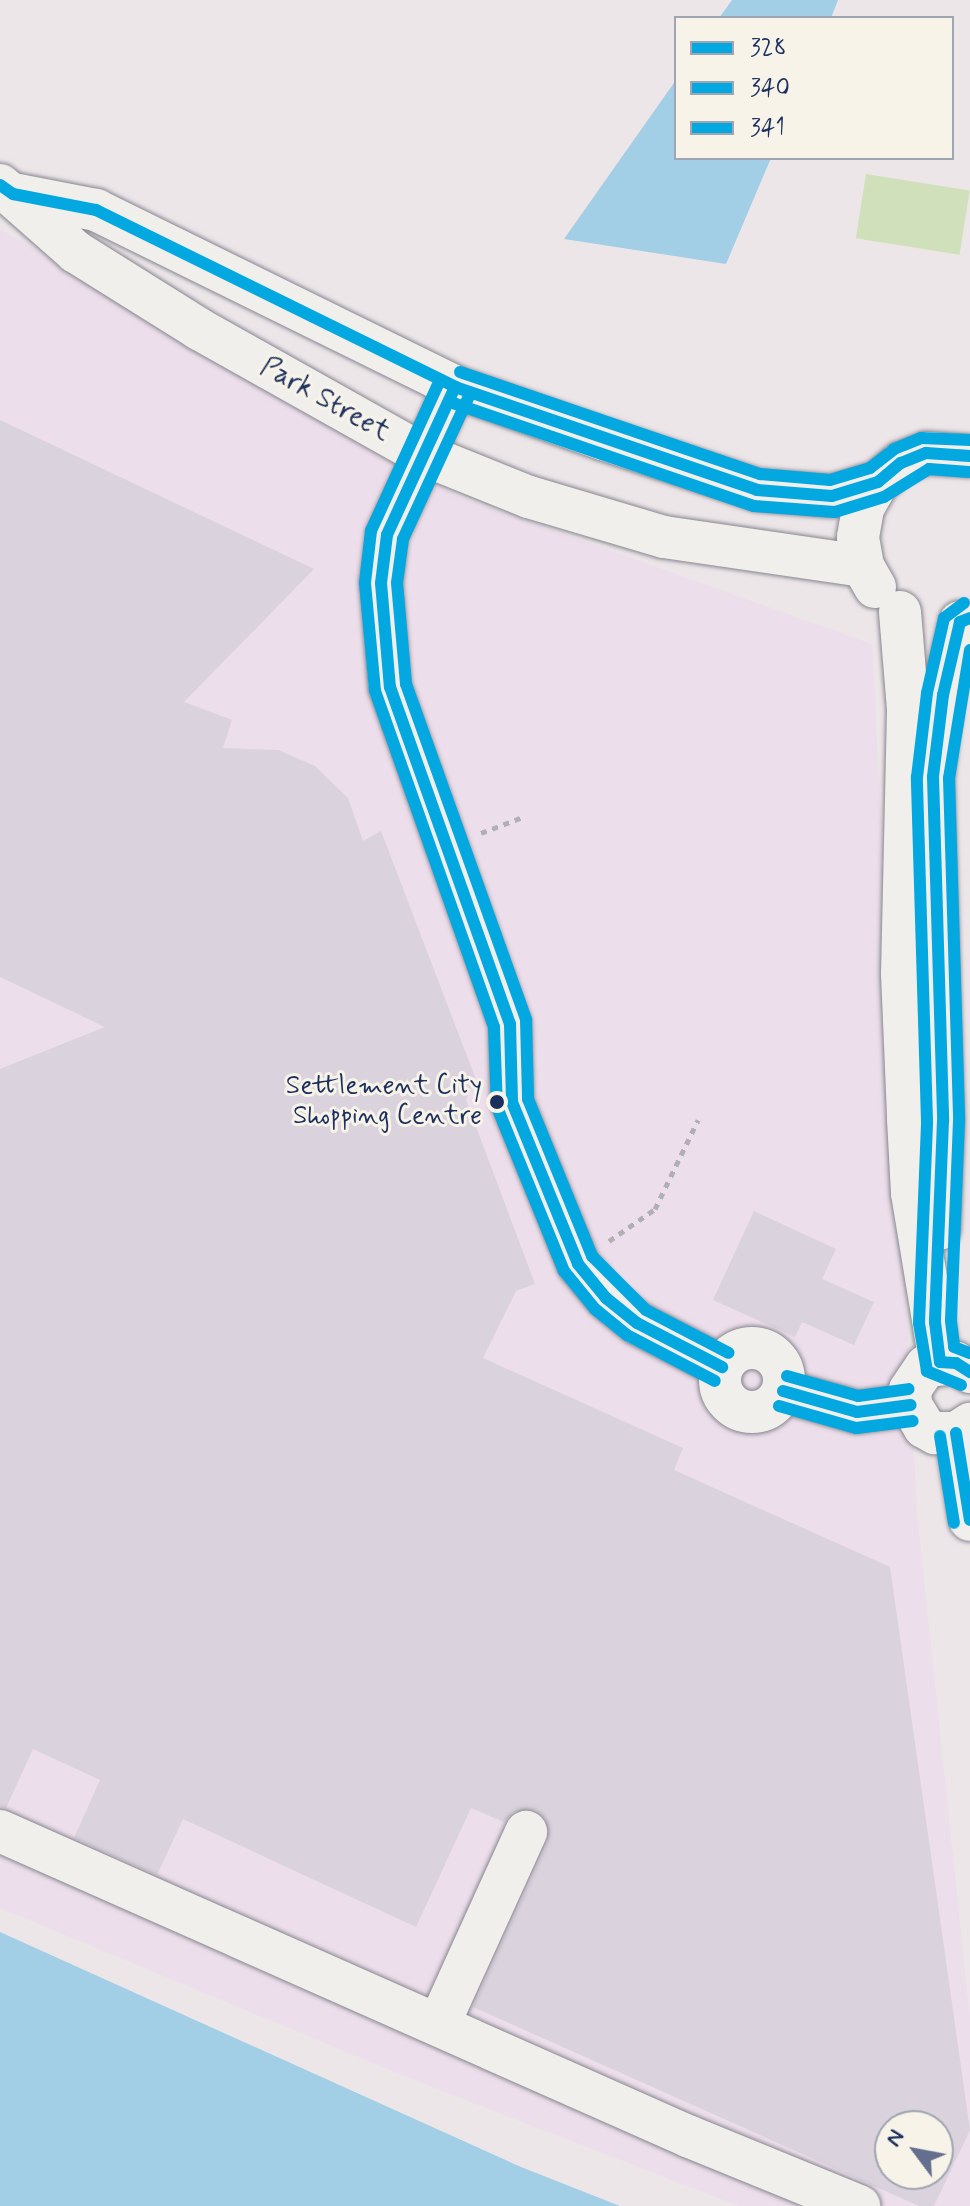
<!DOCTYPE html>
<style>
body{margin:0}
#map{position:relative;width:970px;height:2206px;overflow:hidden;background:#ede6e9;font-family:Mynerve,sans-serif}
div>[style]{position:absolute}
.built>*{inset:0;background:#ecdeea}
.green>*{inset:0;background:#cfe0bb;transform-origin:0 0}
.water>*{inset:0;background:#a2cfe5}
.building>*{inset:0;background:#dad2dd}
.path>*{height:5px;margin-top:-2.5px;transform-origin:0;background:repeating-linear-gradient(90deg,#b0b0b4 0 6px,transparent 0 12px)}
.roads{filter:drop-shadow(0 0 2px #868690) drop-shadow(0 0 2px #868690)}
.minor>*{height:42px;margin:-21px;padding:0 21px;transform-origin:21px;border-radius:21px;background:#f1efec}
.minor>.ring{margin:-21px;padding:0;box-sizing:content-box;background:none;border:42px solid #f1efec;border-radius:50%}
.bus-1>*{height:12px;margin:-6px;padding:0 6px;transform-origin:6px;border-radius:6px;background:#03a8e0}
.bus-2>*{height:12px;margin:-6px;padding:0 6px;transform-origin:6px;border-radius:6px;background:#03a8e0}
.bus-3>*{height:12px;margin:-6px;padding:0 6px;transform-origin:6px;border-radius:6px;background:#03a8e0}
.dots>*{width:22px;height:22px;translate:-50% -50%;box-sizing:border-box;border:4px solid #f7f3e8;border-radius:50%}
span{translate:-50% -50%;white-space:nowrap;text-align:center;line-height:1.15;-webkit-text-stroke:6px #f7f3e8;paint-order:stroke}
.bus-label{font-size:26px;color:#1b2f5e}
.right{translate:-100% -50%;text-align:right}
.street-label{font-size:28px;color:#1b2f5e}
.legend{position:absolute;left:674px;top:16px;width:280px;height:144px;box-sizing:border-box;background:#f7f3e8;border:2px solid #9fa5b1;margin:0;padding:10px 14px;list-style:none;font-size:24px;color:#1b2f5e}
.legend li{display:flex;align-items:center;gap:16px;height:40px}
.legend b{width:40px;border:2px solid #9fa5b1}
.north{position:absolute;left:874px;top:2110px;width:80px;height:80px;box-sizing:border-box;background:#f7f3e8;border:2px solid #9fa5b1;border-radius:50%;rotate:302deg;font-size:22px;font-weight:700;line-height:32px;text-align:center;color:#1b2f5e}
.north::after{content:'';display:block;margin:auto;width:28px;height:36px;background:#646f8f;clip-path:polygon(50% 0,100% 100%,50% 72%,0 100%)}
</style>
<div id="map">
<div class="built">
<i style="clip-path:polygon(evenodd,0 229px,458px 496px,872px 644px,917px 1512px,970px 2019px,970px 2206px,739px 2206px,409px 2078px,0 1908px,0 229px,890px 2126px,938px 2126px,938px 2174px,890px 2174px,890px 2126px)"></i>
</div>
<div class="green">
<i style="left:866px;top:174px;width:105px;height:65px;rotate:9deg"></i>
</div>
<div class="water">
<i style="clip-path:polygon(732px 0,838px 0,831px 18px,719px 18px)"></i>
<i style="clip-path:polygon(676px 80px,676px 158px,771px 158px,726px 264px,564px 239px)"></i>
<i style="clip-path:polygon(0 1932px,521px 2167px,620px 2206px,0 2206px)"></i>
</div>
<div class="building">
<i style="clip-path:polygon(evenodd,0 420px,314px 569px,184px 702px,232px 720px,223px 748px,278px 750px,315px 766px,348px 798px,363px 841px,381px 831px,475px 1077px,466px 1100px,535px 1284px,516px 1291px,483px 1358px,683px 1448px,674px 1470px,890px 1567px,970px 2130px,934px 2206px,919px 2206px,473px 2007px,548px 1842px,546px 1819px,535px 1810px,513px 1812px,504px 1822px,471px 1808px,416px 1927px,183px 1819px,157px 1875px,74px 1838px,100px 1780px,33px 1749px,6px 1808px,0 1807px,0 1069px,105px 1027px,0 977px,0 420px,890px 2126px,938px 2126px,938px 2174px,890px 2174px,890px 2126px)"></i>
<i style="clip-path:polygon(754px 1211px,836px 1249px,822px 1279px,874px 1302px,854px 1345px,802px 1322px,795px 1337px,713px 1300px)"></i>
</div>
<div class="path">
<i style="left:481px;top:833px;width:47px;rotate:-21.1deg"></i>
<i style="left:609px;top:1241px;width:56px;rotate:-34.8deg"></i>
<i style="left:655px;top:1209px;width:99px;rotate:-64.2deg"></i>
</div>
<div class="roads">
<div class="minor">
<i style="left:0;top:185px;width:101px;rotate:41.4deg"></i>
<i style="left:76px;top:252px;width:145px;rotate:32deg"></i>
<i style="left:199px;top:329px;width:256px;rotate:29.3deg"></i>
<i style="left:422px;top:454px;width:115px;rotate:21.9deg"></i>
<i style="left:529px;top:497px;width:141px;rotate:16.5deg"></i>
<i style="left:664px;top:537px;width:201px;rotate:8.3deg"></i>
<i style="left:14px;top:194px;width:84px;rotate:11deg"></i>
<i style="left:96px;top:210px;width:400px;rotate:26.2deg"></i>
<i style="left:455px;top:387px;width:157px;rotate:19.4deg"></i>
<i style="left:603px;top:439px;width:162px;rotate:18.3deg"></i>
<i style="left:757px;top:490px;width:75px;rotate:4.6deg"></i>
<i style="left:832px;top:496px;width:48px;rotate:-16.9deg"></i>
<i style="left:455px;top:387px;width:163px;rotate:114.7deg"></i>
<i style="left:387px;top:535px;width:48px;rotate:97.1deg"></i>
<i style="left:381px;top:583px;width:104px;rotate:85.1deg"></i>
<i style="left:390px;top:687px;width:358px;rotate:70.4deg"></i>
<i style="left:510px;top:1024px;width:78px;rotate:88.5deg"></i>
<i style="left:512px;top:1102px;width:175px;rotate:67.8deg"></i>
<i style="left:578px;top:1264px;width:44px;rotate:50.5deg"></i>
<i style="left:606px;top:1298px;width:40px;rotate:39deg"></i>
<i style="left:637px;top:1323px;width:96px;rotate:27.4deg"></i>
<i style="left:875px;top:587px;width:24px;rotate:-120deg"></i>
<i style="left:863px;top:566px;width:29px;rotate:-100deg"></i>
<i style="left:858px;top:537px;width:29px;rotate:-80deg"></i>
<i style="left:863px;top:508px;width:30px;rotate:-60deg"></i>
<i style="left:878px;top:482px;width:30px;rotate:-40deg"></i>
<i style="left:901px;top:463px;width:27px;rotate:-22deg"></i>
<i style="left:926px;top:453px;width:44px;rotate:3.9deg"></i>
<i style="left:900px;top:612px;width:98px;rotate:85.3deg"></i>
<i style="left:908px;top:710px;width:263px;rotate:91.3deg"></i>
<i style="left:902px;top:973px;width:146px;rotate:87.6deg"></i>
<i style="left:908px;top:1119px;width:74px;rotate:86.9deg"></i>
<i style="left:912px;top:1193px;width:171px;rotate:80.6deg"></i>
<i style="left:939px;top:1229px;width:108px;rotate:-87.9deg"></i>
<i style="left:943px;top:1121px;width:344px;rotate:-91.7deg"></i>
<i style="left:933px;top:777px;width:83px;rotate:-83deg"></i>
<i style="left:943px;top:695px;width:75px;rotate:-76.9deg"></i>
<i class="ring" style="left:720px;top:1348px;width:22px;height:22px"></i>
<i style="left:970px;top:1372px;width:17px;rotate:-147deg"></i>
<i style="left:956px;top:1363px;width:30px;rotate:174deg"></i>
<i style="left:926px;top:1366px;width:29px;rotate:124deg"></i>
<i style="left:910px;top:1390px;width:15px;rotate:86deg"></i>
<i style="left:911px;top:1405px;width:26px;rotate:59deg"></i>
<i style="left:924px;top:1427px;width:13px;rotate:29deg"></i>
<i style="left:935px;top:1433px;width:21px"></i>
<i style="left:956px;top:1433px;width:17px;rotate:-33deg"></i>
<i style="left:783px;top:1391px;width:77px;rotate:15.8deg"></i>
<i style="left:857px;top:1412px;width:54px;rotate:-7.4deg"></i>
<i style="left:956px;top:1433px;width:88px;rotate:80.9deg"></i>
<i style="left:0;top:1831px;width:755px;rotate:23.92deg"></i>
<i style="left:690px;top:2137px;width:183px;rotate:22.2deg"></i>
<i style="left:439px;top:2024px;width:211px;rotate:-65.6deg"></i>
</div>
</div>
<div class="bus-1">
<i style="left:0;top:185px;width:16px;rotate:35deg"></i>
<i style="left:13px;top:194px;width:85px;rotate:10.9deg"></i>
<i style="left:96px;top:210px;width:400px;rotate:26.2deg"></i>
<i style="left:455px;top:387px;width:319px;rotate:18.8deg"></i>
<i style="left:757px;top:490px;width:75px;rotate:4.6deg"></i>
<i style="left:832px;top:496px;width:48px;rotate:-16.9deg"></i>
<i style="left:878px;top:482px;width:30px;rotate:-40deg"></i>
<i style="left:901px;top:463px;width:27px;rotate:-22deg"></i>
<i style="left:926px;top:453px;width:44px;rotate:3.9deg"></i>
<i style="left:455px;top:387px;width:163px;rotate:114.7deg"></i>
<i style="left:387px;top:535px;width:48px;rotate:97.1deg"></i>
<i style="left:381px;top:583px;width:104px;rotate:85.1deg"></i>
<i style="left:390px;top:687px;width:358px;rotate:70.4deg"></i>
<i style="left:510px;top:1024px;width:78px;rotate:88.5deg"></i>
<i style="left:512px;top:1102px;width:175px;rotate:67.8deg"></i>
<i style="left:578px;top:1264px;width:44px;rotate:50.5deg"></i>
<i style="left:606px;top:1298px;width:40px;rotate:39deg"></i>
<i style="left:637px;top:1323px;width:96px;rotate:27.4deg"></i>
<i style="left:970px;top:618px;width:11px;rotate:158deg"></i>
<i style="left:960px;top:622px;width:75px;rotate:103.1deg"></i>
<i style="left:943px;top:695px;width:83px;rotate:97deg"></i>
<i style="left:933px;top:777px;width:344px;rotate:88.3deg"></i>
<i style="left:943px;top:1121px;width:201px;rotate:92.3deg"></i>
<i style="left:935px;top:1322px;width:40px;rotate:82.9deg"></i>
<i style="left:940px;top:1362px;width:16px;rotate:4deg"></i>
<i style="left:956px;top:1363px;width:17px;rotate:33deg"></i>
<i style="left:783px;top:1391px;width:77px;rotate:15.8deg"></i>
<i style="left:857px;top:1412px;width:54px;rotate:-7.4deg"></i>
<i style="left:956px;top:1433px;width:88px;rotate:80.9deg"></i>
</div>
<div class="bus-2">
<i style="left:440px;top:380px;width:166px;rotate:114.6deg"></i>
<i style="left:371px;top:531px;width:52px;rotate:96.6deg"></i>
<i style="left:365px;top:583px;width:108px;rotate:84.7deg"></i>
<i style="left:375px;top:691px;width:356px;rotate:70.5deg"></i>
<i style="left:494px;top:1027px;width:80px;rotate:87.9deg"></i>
<i style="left:497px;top:1107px;width:177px;rotate:67.8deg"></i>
<i style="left:564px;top:1271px;width:49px;rotate:50.8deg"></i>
<i style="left:595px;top:1309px;width:41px;rotate:39.1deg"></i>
<i style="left:627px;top:1335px;width:99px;rotate:27.6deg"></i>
<i style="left:450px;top:402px;width:321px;rotate:18.9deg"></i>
<i style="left:754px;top:506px;width:81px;rotate:4.2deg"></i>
<i style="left:835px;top:512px;width:51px;rotate:-17deg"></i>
<i style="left:884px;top:497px;width:53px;rotate:-31.9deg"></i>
<i style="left:929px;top:469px;width:40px;rotate:4.3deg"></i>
<i style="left:961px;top:1385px;width:37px;rotate:-158deg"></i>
<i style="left:927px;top:1371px;width:49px;rotate:-99.5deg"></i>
<i style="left:919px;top:1323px;width:202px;rotate:-87.7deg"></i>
<i style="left:927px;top:1121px;width:344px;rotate:-91.7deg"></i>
<i style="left:917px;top:777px;width:85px;rotate:-83.2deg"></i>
<i style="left:927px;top:693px;width:77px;rotate:-77.2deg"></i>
<i style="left:944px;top:618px;width:25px;rotate:-37deg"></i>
<i style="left:779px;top:1406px;width:80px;rotate:15.9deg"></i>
<i style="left:856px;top:1428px;width:57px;rotate:-7deg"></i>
<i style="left:940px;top:1436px;width:88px;rotate:80.9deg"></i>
</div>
<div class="bus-3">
<i style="left:460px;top:372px;width:317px;rotate:18.8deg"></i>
<i style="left:760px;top:474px;width:70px;rotate:4.9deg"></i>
<i style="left:830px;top:480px;width:42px;rotate:-16.7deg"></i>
<i style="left:870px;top:468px;width:31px;rotate:-38deg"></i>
<i style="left:894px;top:449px;width:29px;rotate:-22deg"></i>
<i style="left:921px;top:438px;width:49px;rotate:2.3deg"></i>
<i style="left:470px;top:394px;width:160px;rotate:114.8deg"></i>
<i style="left:403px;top:539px;width:44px;rotate:97.8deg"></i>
<i style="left:397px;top:583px;width:101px;rotate:84.9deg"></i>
<i style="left:406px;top:684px;width:357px;rotate:70.3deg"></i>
<i style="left:526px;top:1020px;width:79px;rotate:88.5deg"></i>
<i style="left:528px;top:1099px;width:170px;rotate:67.8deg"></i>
<i style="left:592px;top:1256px;width:76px;rotate:45deg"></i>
<i style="left:646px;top:1310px;width:93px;rotate:27.4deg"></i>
<i style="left:970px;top:650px;width:130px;rotate:99.3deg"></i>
<i style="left:949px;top:778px;width:343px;rotate:88.3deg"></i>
<i style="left:959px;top:1121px;width:200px;rotate:92.3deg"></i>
<i style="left:951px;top:1321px;width:26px;rotate:83deg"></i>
<i style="left:954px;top:1347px;width:17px;rotate:21deg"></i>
<i style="left:787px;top:1376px;width:74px;rotate:15.7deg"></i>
<i style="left:858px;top:1396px;width:51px;rotate:-7.8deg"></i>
</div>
<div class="dots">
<i style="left:497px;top:1102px;background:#1b2f5e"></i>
</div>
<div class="bus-label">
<span class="right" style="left:482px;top:1102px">Settlement City<br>Shopping Centre</span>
</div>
<div class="street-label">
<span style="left:325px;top:400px;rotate:29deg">Park Street</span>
</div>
<ul class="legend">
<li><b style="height:10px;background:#03a8e0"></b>328</li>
<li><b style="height:10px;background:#03a8e0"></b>340</li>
<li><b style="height:10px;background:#03a8e0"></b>341</li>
</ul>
<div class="north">N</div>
</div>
